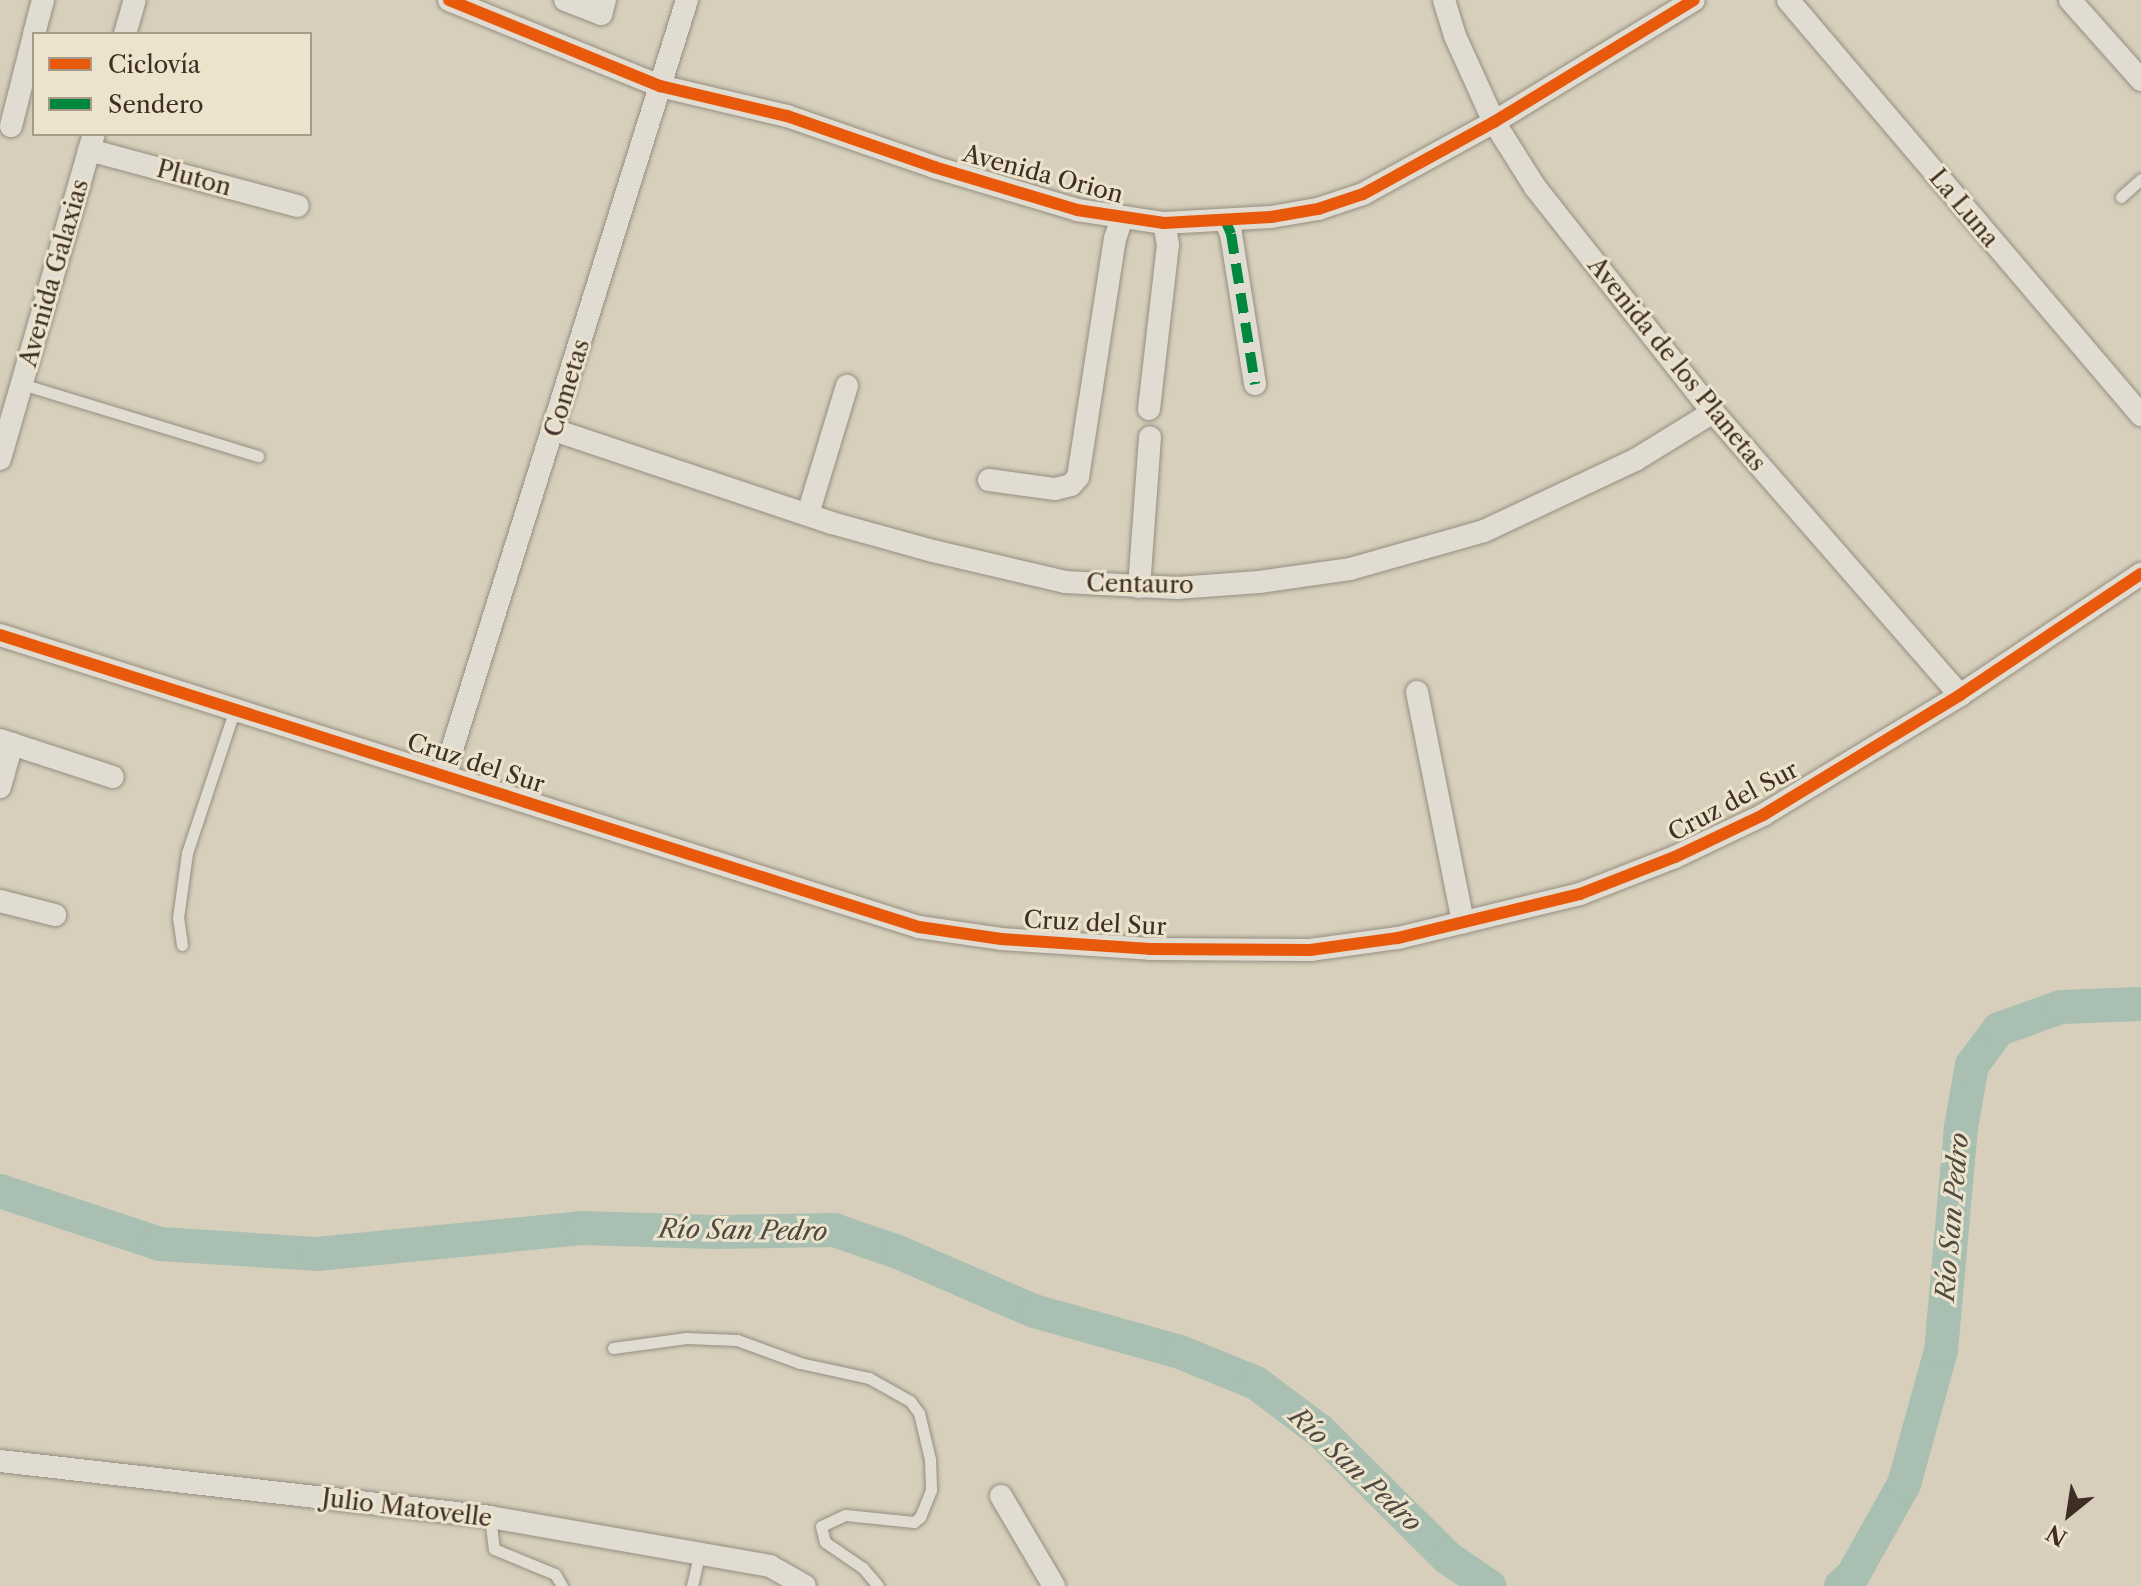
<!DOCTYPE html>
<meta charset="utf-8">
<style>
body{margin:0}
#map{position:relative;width:2141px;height:1586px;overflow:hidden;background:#d7cfbb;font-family:"Libre Caslon Text",serif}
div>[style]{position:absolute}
.river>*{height:34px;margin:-17px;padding:0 17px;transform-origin:17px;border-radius:17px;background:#a9bfb2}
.roads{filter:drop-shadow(0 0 2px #948e81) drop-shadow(0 0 2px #948e81)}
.lane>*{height:11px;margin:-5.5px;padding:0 5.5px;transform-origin:5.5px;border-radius:5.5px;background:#e0dcd2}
.street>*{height:22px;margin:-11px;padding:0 11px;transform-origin:11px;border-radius:11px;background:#e0dcd2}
.quiet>*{height:10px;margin-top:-5px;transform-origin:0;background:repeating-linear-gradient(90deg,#00873e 0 20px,transparent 0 30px)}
.cycleway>*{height:12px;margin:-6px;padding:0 6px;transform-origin:6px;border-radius:6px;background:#e8590c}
span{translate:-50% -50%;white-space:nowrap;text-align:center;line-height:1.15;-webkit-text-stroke:6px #ece3cc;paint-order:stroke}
.street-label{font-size:24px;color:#3f2d26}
.water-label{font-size:26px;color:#504941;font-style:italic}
.legend{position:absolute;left:32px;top:32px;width:280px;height:104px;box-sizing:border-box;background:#ece3cc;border:2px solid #a79a8a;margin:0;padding:10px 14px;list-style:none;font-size:24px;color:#3f2d26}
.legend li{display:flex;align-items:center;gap:16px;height:40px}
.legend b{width:40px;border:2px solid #a79a8a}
.north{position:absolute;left:2029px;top:1474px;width:80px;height:80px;-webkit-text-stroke:6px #ece3cc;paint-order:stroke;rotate:210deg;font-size:22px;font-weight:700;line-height:32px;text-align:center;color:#3f2d26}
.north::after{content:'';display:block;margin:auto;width:28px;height:36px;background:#3f2d26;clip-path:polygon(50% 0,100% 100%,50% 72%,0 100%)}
</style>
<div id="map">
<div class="river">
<i style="left:0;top:1191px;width:169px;rotate:18.3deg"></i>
<i style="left:160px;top:1244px;width:157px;rotate:3.6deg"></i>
<i style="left:317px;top:1254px;width:265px;rotate:-5.6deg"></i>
<i style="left:581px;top:1228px;width:135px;rotate:1.7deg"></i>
<i style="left:716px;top:1232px;width:118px;rotate:-1deg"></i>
<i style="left:834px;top:1230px;width:68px;rotate:19deg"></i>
<i style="left:898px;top:1252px;width:148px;rotate:23.5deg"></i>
<i style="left:1034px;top:1311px;width:152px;rotate:15.7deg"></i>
<i style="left:1180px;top:1352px;width:82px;rotate:22.2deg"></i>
<i style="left:1256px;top:1383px;width:80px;rotate:36.9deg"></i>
<i style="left:1320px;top:1431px;width:180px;rotate:44.8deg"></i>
<i style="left:1448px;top:1558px;width:50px;rotate:34.3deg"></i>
<i style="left:1841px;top:1586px;width:16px;rotate:-43deg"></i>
<i style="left:1853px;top:1575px;width:104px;rotate:-60.7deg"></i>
<i style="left:1904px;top:1484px;width:138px;rotate:-74.5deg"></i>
<i style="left:1941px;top:1351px;width:225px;rotate:-84.9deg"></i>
<i style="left:1961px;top:1127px;width:63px;rotate:-79.9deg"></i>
<i style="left:1972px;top:1065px;width:45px;rotate:-53.1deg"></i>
<i style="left:1999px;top:1029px;width:66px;rotate:-19.5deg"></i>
<i style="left:2061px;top:1007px;width:80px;rotate:-2.1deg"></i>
</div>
<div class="roads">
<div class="lane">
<i style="left:2121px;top:197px;width:27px;rotate:-42deg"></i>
<i style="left:22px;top:384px;width:247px;rotate:17deg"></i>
<i style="left:182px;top:945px;width:27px;rotate:-98deg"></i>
<i style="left:178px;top:918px;width:66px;rotate:-82.1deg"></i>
<i style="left:187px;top:853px;width:149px;rotate:-71.6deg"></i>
<i style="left:613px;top:1348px;width:74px;rotate:-7.8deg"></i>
<i style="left:686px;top:1338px;width:51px;rotate:2.2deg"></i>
<i style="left:737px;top:1340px;width:67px;rotate:20.1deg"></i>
<i style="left:800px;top:1363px;width:71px;rotate:12.3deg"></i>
<i style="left:869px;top:1378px;width:47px;rotate:29.3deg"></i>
<i style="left:910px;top:1401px;width:15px;rotate:53deg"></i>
<i style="left:919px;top:1413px;width:47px;rotate:76.6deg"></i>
<i style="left:930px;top:1459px;width:31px;rotate:88deg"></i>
<i style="left:931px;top:1490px;width:29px;rotate:112deg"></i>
<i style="left:920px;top:1517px;width:8px;rotate:140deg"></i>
<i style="left:914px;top:1522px;width:69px;rotate:-174.2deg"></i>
<i style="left:845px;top:1515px;width:26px;rotate:155deg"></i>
<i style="left:821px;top:1526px;width:16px;rotate:76deg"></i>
<i style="left:825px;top:1542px;width:46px;rotate:34.4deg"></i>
<i style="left:863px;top:1568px;width:23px;rotate:50deg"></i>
<i style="left:490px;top:1517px;width:32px;rotate:83deg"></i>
<i style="left:494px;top:1549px;width:66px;rotate:22.3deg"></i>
<i style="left:555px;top:1574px;width:14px;rotate:60deg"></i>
<i style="left:692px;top:1586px;width:35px;rotate:-77deg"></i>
</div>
<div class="street">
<i style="left:449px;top:0;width:228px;rotate:22.2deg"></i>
<i style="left:660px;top:86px;width:130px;rotate:13.3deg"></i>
<i style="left:787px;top:116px;width:156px;rotate:19.1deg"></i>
<i style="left:934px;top:167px;width:149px;rotate:16.7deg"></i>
<i style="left:1077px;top:210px;width:88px;rotate:8.5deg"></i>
<i style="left:1164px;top:223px;width:107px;rotate:-3.2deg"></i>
<i style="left:1271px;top:217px;width:48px;rotate:-9.7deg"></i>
<i style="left:1318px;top:209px;width:47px;rotate:-18.4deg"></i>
<i style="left:1363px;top:194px;width:149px;rotate:-28.8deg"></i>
<i style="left:1494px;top:122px;width:234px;rotate:-31.4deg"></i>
<i style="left:565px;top:0;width:39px;rotate:21deg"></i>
<i style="left:601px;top:14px;width:15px;rotate:-74deg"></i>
<i style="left:1444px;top:0;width:38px;rotate:73deg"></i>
<i style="left:1455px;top:36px;width:94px;rotate:65.6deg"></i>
<i style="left:1494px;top:122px;width:77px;rotate:57.8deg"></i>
<i style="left:1535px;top:187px;width:287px;rotate:51.7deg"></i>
<i style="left:1713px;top:412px;width:376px;rotate:48.9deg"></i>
<i style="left:1788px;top:0;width:545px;rotate:49.62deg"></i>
<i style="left:2070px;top:0;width:107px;rotate:48.4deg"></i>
<i style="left:34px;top:34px;width:35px;rotate:-75deg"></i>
<i style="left:125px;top:34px;width:35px;rotate:-74deg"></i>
<i style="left:11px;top:126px;width:94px;rotate:-75.8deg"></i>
<i style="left:89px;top:150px;width:216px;rotate:15deg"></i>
<i style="left:1226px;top:222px;width:13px;rotate:67deg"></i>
<i style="left:1231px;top:234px;width:152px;rotate:80.9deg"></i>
<i style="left:1149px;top:409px;width:165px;rotate:-83.4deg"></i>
<i style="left:1168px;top:245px;width:22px;rotate:-100deg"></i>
<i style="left:554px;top:430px;width:293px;rotate:18.5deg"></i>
<i style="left:832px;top:523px;width:105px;rotate:15.5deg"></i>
<i style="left:933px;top:551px;width:136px;rotate:13.2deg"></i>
<i style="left:1065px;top:582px;width:112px;rotate:3.1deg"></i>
<i style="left:1177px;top:588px;width:82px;rotate:-4.2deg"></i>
<i style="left:1259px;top:582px;width:92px;rotate:-8.1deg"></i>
<i style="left:1350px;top:569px;width:139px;rotate:-15.8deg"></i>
<i style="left:1484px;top:531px;width:167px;rotate:-25.2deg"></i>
<i style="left:1635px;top:460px;width:92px;rotate:-31.6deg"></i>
<i style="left:0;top:459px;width:338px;rotate:-73.9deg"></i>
<i style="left:989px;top:480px;width:67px;rotate:7.8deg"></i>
<i style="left:1055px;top:489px;width:16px;rotate:-14deg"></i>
<i style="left:1071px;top:485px;width:11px;rotate:-49deg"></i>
<i style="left:1078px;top:477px;width:241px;rotate:-81.2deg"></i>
<i style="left:1115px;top:239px;width:20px;rotate:-72deg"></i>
<i style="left:808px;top:514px;width:134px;rotate:-73.1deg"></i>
<i style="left:1139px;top:587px;width:150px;rotate:-85.8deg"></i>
<i style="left:0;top:635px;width:964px;rotate:17.63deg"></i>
<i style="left:919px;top:927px;width:83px;rotate:8.3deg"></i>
<i style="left:1001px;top:939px;width:149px;rotate:3.8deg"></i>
<i style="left:1150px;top:949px;width:160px;rotate:0.4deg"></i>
<i style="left:1310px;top:950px;width:89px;rotate:-7.8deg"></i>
<i style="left:1398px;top:938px;width:187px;rotate:-13.6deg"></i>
<i style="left:1580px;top:894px;width:102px;rotate:-21.3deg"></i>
<i style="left:1675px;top:857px;width:98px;rotate:-25.5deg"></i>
<i style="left:1763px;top:815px;width:231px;rotate:-31.3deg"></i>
<i style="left:1960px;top:695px;width:218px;rotate:-33.8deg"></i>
<i style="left:1417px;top:692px;width:235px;rotate:78.7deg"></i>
<i style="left:0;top:740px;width:13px;rotate:18deg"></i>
<i style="left:12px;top:744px;width:45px;rotate:105.6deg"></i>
<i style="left:12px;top:744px;width:106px;rotate:18.1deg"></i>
<i style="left:444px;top:775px;width:812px;rotate:-72.59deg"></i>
<i style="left:0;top:901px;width:57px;rotate:14.3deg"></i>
<i style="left:0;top:1461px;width:493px;rotate:6.5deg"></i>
<i style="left:490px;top:1517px;width:284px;rotate:9.9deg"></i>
<i style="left:770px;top:1566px;width:40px;rotate:29.7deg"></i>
<i style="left:1001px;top:1496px;width:104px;rotate:59.5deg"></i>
</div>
</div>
<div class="quiet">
<i style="left:1226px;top:222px;width:13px;rotate:67deg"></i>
<i style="left:1231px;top:234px;width:152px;rotate:80.9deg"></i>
</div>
<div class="cycleway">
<i style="left:449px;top:0;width:228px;rotate:22.2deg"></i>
<i style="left:660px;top:86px;width:130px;rotate:13.3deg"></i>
<i style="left:787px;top:116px;width:156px;rotate:19.1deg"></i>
<i style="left:934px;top:167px;width:149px;rotate:16.7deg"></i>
<i style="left:1077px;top:210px;width:88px;rotate:8.5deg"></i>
<i style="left:1164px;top:223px;width:107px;rotate:-3.2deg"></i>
<i style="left:1271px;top:217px;width:48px;rotate:-9.7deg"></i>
<i style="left:1318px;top:209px;width:47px;rotate:-18.4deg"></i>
<i style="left:1363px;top:194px;width:149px;rotate:-28.8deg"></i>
<i style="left:1494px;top:122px;width:234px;rotate:-31.4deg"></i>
<i style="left:0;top:635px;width:964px;rotate:17.63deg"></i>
<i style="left:919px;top:927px;width:83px;rotate:8.3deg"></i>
<i style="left:1001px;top:939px;width:149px;rotate:3.8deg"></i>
<i style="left:1150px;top:949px;width:160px;rotate:0.4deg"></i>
<i style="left:1310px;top:950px;width:89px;rotate:-7.8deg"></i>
<i style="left:1398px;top:938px;width:187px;rotate:-13.6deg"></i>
<i style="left:1580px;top:894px;width:102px;rotate:-21.3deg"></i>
<i style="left:1675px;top:857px;width:98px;rotate:-25.5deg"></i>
<i style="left:1763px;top:815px;width:231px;rotate:-31.3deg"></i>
<i style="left:1960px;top:695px;width:218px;rotate:-33.8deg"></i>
</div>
<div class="street-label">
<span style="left:1043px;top:174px;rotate:15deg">Avenida Orion</span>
<span style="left:194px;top:178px;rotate:15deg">Pluton</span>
<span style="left:1964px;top:208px;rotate:50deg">La Luna</span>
<span style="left:54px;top:273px;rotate:-74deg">Avenida Galaxias</span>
<span style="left:1677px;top:364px;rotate:51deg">Avenida de los Planetas</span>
<span style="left:567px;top:388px;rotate:-73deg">Cometas</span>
<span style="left:1140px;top:584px;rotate:1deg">Centauro</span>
<span style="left:476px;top:763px;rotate:18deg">Cruz del Sur</span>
<span style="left:1733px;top:801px;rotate:-28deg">Cruz del Sur</span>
<span style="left:1095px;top:923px;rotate:3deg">Cruz del Sur</span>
<span style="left:407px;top:1508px;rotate:7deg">Julio Matovelle</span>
</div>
<div class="water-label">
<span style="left:1953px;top:1217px;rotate:-85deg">Río San Pedro</span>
<span style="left:743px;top:1231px;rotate:1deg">Río San Pedro</span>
<span style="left:1355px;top:1470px;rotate:43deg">Río San Pedro</span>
</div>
<ul class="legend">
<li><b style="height:10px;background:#e8590c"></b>Ciclovía</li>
<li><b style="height:10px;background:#00873e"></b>Sendero</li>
</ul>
<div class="north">N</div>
</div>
